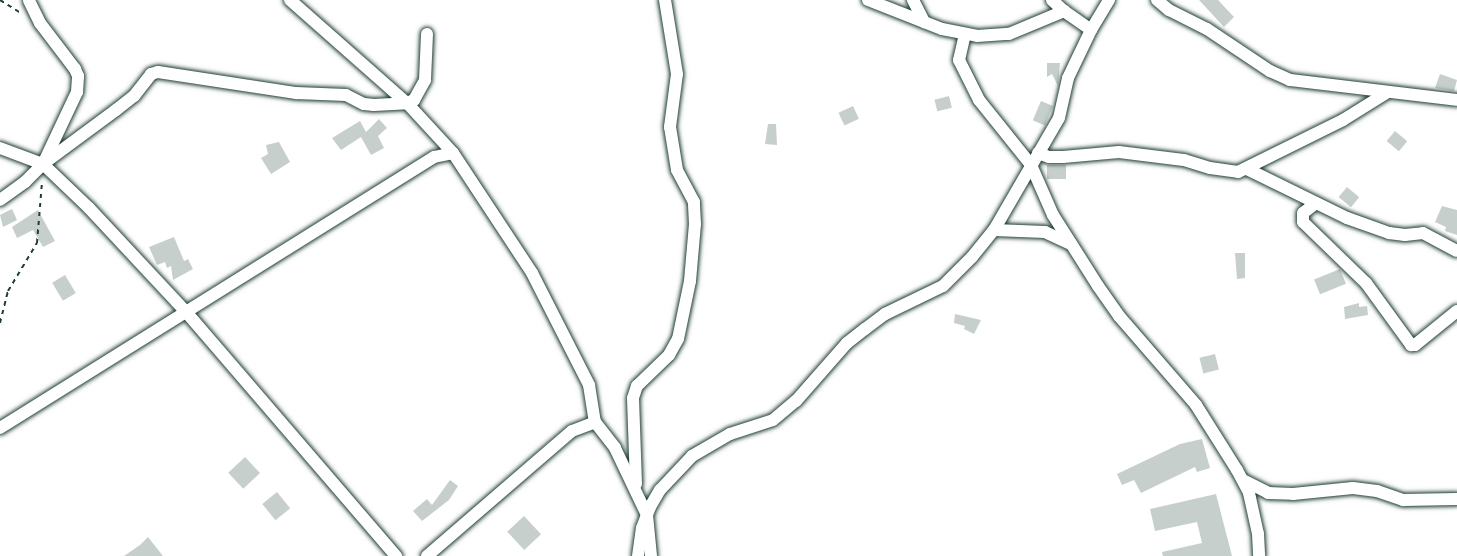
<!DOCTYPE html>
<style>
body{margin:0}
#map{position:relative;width:1457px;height:556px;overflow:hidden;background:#fff;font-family:Itim,sans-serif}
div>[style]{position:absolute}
.building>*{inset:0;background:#c7cfcc;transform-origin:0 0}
.path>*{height:2px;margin-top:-1px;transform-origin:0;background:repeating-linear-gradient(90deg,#1f3d34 0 4.5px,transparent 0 9px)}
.roads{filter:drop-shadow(0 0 2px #1f3d34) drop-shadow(0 0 2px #1f3d34)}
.minor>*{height:12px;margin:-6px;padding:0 6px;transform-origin:6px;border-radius:6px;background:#fff}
span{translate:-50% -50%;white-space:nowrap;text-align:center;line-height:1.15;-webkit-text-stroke:6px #fff;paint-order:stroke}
</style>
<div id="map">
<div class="building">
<i style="clip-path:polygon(1199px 0,1218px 0,1234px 17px,1224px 27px)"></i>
<i style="clip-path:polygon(1047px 63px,1060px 63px,1058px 86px,1052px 74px,1047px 77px)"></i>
<i style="clip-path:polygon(1440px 74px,1457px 80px,1454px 91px,1435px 88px)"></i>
<i style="left:949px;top:96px;width:12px;height:15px;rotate:76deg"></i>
<i style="left:1041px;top:101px;width:13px;height:21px;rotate:23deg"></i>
<i style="left:853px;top:106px;width:14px;height:16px;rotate:65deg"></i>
<i style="clip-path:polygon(379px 119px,387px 128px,378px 136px,384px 148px,371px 155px,361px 137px,341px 150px,332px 138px,360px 121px,366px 132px)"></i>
<i style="clip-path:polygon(768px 124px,776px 124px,777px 145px,765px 144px)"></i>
<i style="left:1395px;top:131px;width:16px;height:13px;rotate:40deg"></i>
<i style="clip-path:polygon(279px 142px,290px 162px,271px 174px,261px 158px,268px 154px,266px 145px)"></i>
<i style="left:1047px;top:165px;width:19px;height:14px"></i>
<i style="left:1347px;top:187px;width:16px;height:13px;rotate:40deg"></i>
<i style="clip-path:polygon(1442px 206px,1457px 210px,1457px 235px,1445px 231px,1446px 227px,1435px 222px)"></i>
<i style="clip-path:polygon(12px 209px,17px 220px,3px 227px,0 215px)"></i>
<i style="clip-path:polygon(38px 210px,55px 241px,43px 247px,33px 230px,17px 238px,12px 227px)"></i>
<i style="clip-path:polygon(174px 237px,184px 261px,188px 259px,193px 269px,173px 280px,171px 266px,167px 268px,165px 262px,157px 265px,149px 247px)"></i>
<i style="clip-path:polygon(1235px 253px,1245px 253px,1245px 278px,1237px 279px)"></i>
<i style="left:1340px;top:269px;width:16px;height:28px;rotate:68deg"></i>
<i style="left:65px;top:275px;width:21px;height:15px;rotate:59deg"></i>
<i style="clip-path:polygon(1359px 303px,1359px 307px,1367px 306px,1368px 315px,1345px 319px,1344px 307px)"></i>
<i style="clip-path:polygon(955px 314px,981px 320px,974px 334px,964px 329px,965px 326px,954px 323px)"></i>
<i style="left:1215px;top:354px;width:16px;height:16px;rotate:76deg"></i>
<i style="clip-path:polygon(1202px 439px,1210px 468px,1197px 472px,1195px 467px,1141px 493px,1134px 480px,1122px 485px,1117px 474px,1180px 444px)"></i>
<i style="left:245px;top:457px;width:22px;height:23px;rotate:47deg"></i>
<i style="clip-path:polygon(450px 480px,458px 486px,449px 500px,422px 521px,413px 511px,427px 499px,432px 505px)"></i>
<i style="left:277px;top:492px;width:21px;height:19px;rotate:51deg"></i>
<i style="clip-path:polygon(1216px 494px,1232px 556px,1163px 556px,1162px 552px,1202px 543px,1197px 522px,1155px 531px,1150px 509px)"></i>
<i style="left:524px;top:516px;width:25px;height:23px;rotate:47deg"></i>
<i style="clip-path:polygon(148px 537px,163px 556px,124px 556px,140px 545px)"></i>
</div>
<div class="path">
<i style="left:0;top:0;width:25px;rotate:32deg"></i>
<i style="left:0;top:323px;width:33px;rotate:-76deg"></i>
<i style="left:8px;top:291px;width:56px;rotate:-58.9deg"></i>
<i style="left:37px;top:243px;width:61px;rotate:-85.3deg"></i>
</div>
<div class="roads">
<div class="minor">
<i style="left:290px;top:0;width:156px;rotate:41.4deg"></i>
<i style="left:407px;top:103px;width:68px;rotate:47.4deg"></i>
<i style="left:453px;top:153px;width:144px;rotate:56.6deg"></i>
<i style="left:532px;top:273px;width:126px;rotate:63deg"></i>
<i style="left:589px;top:385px;width:37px;rotate:81deg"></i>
<i style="left:595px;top:422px;width:33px;rotate:52deg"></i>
<i style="left:615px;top:448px;width:74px;rotate:64.5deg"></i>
<i style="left:647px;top:515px;width:41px;rotate:84.4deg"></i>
<i style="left:868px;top:0;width:79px;rotate:21.4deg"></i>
<i style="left:942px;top:29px;width:36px;rotate:11deg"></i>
<i style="left:977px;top:36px;width:32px;rotate:-4deg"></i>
<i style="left:1009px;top:34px;width:60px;rotate:-22.7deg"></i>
<i style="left:1064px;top:11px;width:33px;rotate:35deg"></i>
<i style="left:913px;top:0;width:25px;rotate:63deg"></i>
<i style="left:1052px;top:0;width:16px;rotate:43deg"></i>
<i style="left:1157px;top:0;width:16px;rotate:40deg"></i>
<i style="left:1169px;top:10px;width:42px;rotate:26.6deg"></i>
<i style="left:1207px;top:29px;width:76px;rotate:33.7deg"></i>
<i style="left:1270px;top:71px;width:22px;rotate:24deg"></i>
<i style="left:1290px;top:80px;width:168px;rotate:6.8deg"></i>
<i style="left:965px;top:34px;width:27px;rotate:103deg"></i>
<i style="left:959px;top:60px;width:45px;rotate:63.4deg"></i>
<i style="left:979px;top:100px;width:83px;rotate:51.3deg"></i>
<i style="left:1031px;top:165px;width:55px;rotate:66.3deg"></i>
<i style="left:1053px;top:215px;width:84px;rotate:57.6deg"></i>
<i style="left:1098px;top:286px;width:37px;rotate:55deg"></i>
<i style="left:1119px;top:316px;width:118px;rotate:49.1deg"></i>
<i style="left:1196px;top:405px;width:77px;rotate:57.8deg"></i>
<i style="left:1237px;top:470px;width:26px;rotate:62deg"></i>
<i style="left:1249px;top:493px;width:42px;rotate:77.6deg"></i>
<i style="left:1258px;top:534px;width:22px;rotate:87deg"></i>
<i style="left:0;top:148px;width:46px;rotate:20.4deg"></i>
<i style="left:43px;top:164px;width:64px;rotate:43.7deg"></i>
<i style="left:89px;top:208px;width:144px;rotate:47deg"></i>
<i style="left:187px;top:313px;width:321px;rotate:49.3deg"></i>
<i style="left:1038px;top:153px;width:12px;rotate:20deg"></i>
<i style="left:1049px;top:157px;width:14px"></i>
<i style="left:1063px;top:157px;width:56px;rotate:-5.1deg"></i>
<i style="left:1119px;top:152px;width:65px;rotate:7deg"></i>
<i style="left:1184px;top:160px;width:27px;rotate:17deg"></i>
<i style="left:1210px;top:168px;width:28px;rotate:8deg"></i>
<i style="left:1238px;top:172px;width:117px;rotate:-26.3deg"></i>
<i style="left:1343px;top:120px;width:53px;rotate:-31.9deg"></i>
<i style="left:43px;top:164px;width:91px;rotate:-36.5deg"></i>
<i style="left:116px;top:110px;width:23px;rotate:-38deg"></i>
<i style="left:134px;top:96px;width:28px;rotate:-52deg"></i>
<i style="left:151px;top:74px;width:7px;rotate:-16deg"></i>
<i style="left:158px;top:72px;width:140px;rotate:8.7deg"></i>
<i style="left:296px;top:93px;width:50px;rotate:2.3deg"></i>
<i style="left:346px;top:95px;width:20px;rotate:27deg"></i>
<i style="left:364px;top:104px;width:10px;rotate:6deg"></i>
<i style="left:374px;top:105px;width:33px;rotate:-3deg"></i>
<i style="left:407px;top:103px;width:8px;rotate:-23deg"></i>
<i style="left:414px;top:100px;width:23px;rotate:-61deg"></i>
<i style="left:425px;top:80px;width:46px;rotate:-87.5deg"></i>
<i style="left:1247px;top:169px;width:111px;rotate:26.1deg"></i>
<i style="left:1347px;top:218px;width:45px;rotate:19.7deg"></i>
<i style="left:1389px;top:233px;width:16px;rotate:7deg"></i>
<i style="left:1405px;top:235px;width:18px;rotate:-6deg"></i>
<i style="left:1423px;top:233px;width:38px;rotate:28deg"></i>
<i style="left:0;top:200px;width:31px;rotate:-36deg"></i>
<i style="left:25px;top:182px;width:25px;rotate:-45deg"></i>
<i style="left:43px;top:164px;width:80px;rotate:-64.7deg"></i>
<i style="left:77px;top:92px;width:16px;rotate:-86deg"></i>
<i style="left:78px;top:76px;width:8px;rotate:-113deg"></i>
<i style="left:75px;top:69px;width:58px;rotate:-127.3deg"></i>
<i style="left:40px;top:23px;width:25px;rotate:-116deg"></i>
<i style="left:1316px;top:203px;width:16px;rotate:142deg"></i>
<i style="left:1303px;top:213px;width:9px;rotate:90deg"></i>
<i style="left:1303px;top:222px;width:88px;rotate:44.1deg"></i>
<i style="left:1366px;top:283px;width:77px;rotate:54deg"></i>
<i style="left:1411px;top:345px;width:4px"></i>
<i style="left:1415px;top:345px;width:54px;rotate:-39deg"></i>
<i style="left:994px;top:230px;width:51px;rotate:2.2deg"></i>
<i style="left:1045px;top:232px;width:29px;rotate:25deg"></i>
<i style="left:0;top:428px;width:512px;rotate:-31.98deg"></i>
<i style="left:434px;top:157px;width:19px;rotate:-12deg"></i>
<i style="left:1243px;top:480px;width:28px;rotate:27deg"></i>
<i style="left:1268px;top:493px;width:25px;rotate:2deg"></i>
<i style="left:1293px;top:494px;width:60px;rotate:-5.7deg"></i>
<i style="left:1353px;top:488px;width:24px;rotate:7deg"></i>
<i style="left:1377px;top:491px;width:28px;rotate:19deg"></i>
<i style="left:1403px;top:500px;width:54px;rotate:-1.1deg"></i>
<i style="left:636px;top:484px;width:86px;rotate:-92deg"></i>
<i style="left:633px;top:398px;width:13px;rotate:-72deg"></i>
<i style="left:637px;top:386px;width:45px;rotate:-44.1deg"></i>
<i style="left:669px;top:355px;width:18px;rotate:-61deg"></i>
<i style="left:678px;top:339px;width:59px;rotate:-78.3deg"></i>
<i style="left:690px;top:281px;width:57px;rotate:-85deg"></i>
<i style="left:695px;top:224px;width:22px;rotate:-93deg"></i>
<i style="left:694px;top:202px;width:36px;rotate:-118deg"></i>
<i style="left:677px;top:170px;width:44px;rotate:-99.2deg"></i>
<i style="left:670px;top:127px;width:53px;rotate:-82.5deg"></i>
<i style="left:677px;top:74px;width:75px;rotate:-99.2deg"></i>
<i style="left:427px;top:556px;width:191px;rotate:-40.8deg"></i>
<i style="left:572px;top:431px;width:25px;rotate:-21deg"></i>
<i style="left:638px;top:556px;width:28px;rotate:-82deg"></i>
<i style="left:642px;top:528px;width:22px;rotate:-69deg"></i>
<i style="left:650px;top:507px;width:20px;rotate:-60deg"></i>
<i style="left:660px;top:490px;width:47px;rotate:-46.7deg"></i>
<i style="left:692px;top:456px;width:44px;rotate:-30.1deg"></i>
<i style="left:730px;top:434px;width:45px;rotate:-18deg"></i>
<i style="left:773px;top:420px;width:30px;rotate:-40deg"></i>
<i style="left:796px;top:401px;width:77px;rotate:-48.7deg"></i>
<i style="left:847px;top:343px;width:23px;rotate:-38deg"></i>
<i style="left:865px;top:329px;width:25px;rotate:-37deg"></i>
<i style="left:885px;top:314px;width:64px;rotate:-25.8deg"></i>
<i style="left:943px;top:286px;width:41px;rotate:-45deg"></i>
<i style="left:972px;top:257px;width:35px;rotate:-51deg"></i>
<i style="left:994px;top:230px;width:129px;rotate:-59.9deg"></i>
<i style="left:1059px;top:118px;width:41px;rotate:-77.3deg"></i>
<i style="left:1068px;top:78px;width:53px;rotate:-64.4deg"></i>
<i style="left:1091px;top:30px;width:35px;rotate:-59deg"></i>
</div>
</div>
</div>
